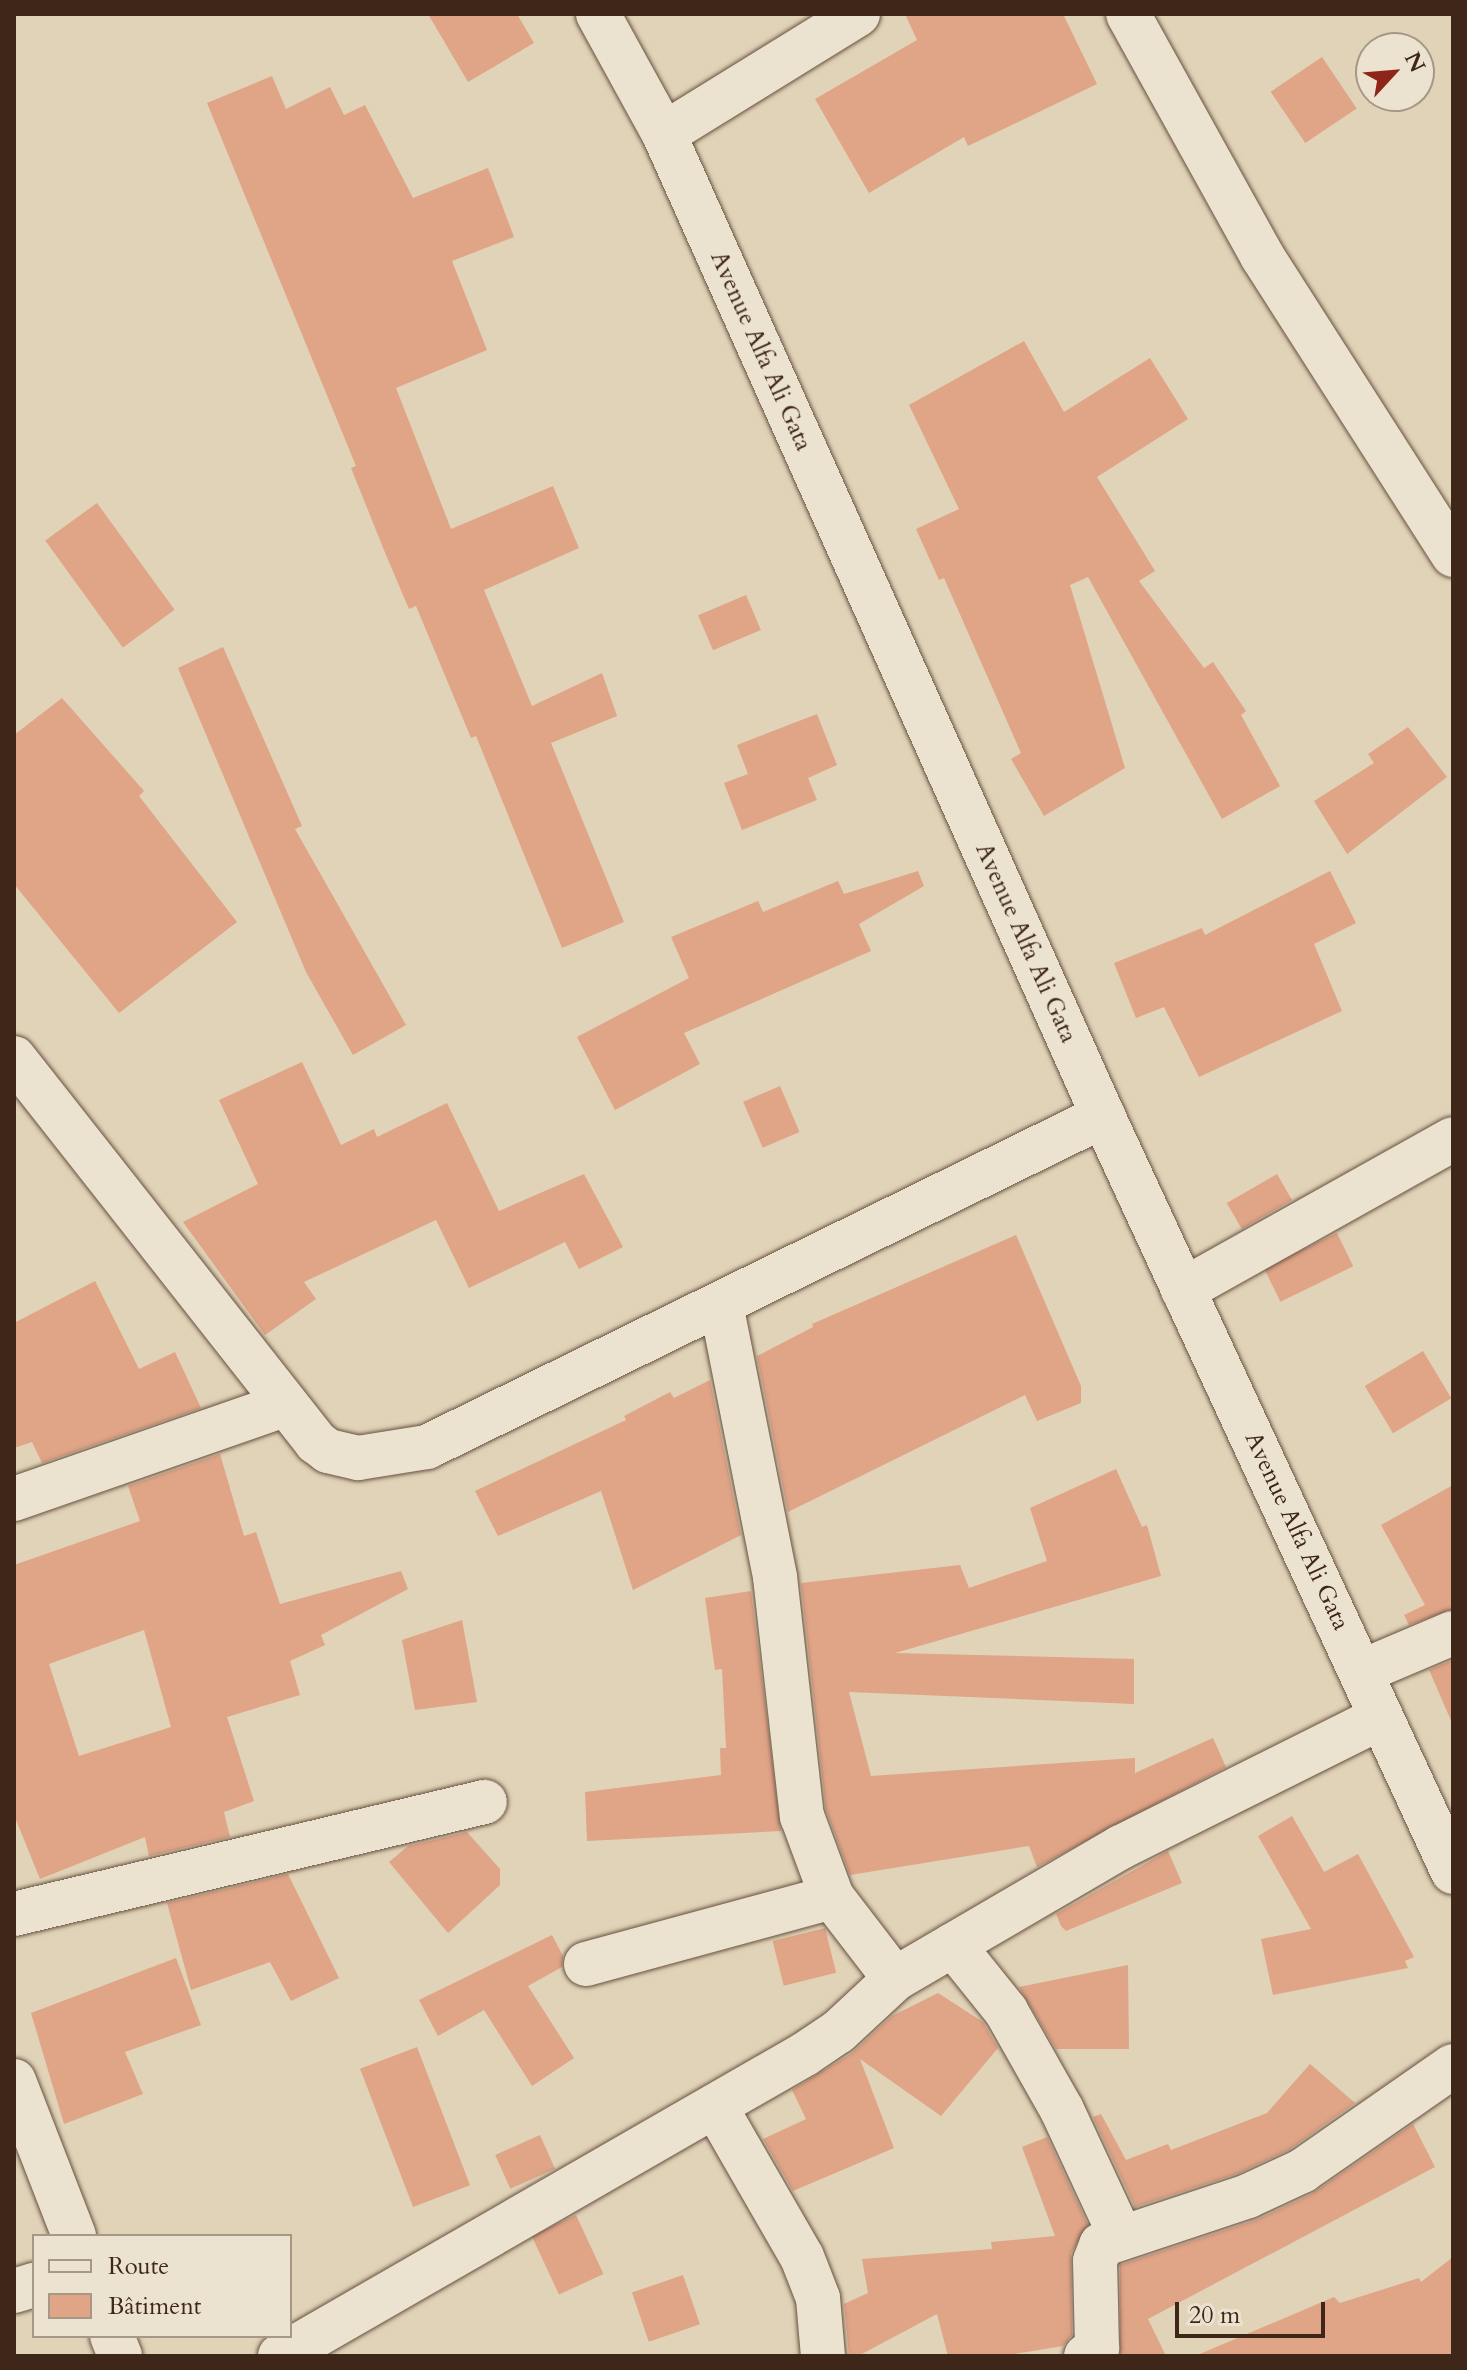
<!DOCTYPE html>
<meta charset="utf-8">
<style>
body{margin:0}
#map{position:relative;width:1467px;height:2370px;overflow:hidden;background:#e1d3b7;font-family:Cardo,serif}
div>[style]{position:absolute}
.building>*{inset:0;background:#e0a487;transform-origin:0 0}
.roads{filter:drop-shadow(0 0 2px #675140) drop-shadow(0 0 2px #675140)}
.street>*{height:44px;margin:-22px;padding:0 22px;transform-origin:22px;border-radius:22px;background:#ece2d0}
.secondary>*{height:44px;margin:-22px;padding:0 22px;transform-origin:22px;border-radius:22px;background:#ece2d0}
span{translate:-50% -50%;white-space:nowrap;text-align:center;line-height:1.15;-webkit-text-stroke:8px #ece2d0;paint-order:stroke}
.street-label{font-size:24px;color:#3e2619}
.frame{position:absolute;inset:0;border:16px solid #3e2619;pointer-events:none}
.legend{position:absolute;left:32px;top:2234px;width:260px;height:104px;box-sizing:border-box;background:#ece2d0;border:2px solid #a69787;margin:0;padding:10px 14px;list-style:none;font-size:24px;color:#3e2619}
.legend li{display:flex;align-items:center;gap:16px;height:40px}
.legend b{width:40px;border:2px solid #a69787}
.north{position:absolute;left:1355px;top:32px;width:80px;height:80px;box-sizing:border-box;background:#ece2d0;border:2px solid #a69787;border-radius:50%;rotate:64deg;font-size:22px;font-weight:700;line-height:32px;text-align:center;color:#3e2619}
.north::after{content:'';display:block;margin:auto;width:28px;height:36px;background:#8f2418;clip-path:polygon(50% 0,100% 100%,50% 72%,0 100%)}
.scale{position:absolute;left:1175px;top:2302px;width:150px;height:36px;box-sizing:border-box;border:4px solid #3e2619;border-top:0;padding-left:10px;font-size:24px;line-height:28px;white-space:nowrap;color:#3e2619;-webkit-text-stroke:6px #ece2d0;paint-order:stroke}
</style>
<div id="map">
<div class="building">
<i style="clip-path:polygon(428px 14px,517px 14px,534px 43px,468px 82px)"></i>
<i style="clip-path:polygon(905px 14px,1063px 14px,1097px 84px,968px 146px,964px 137px,869px 193px,815px 99px,917px 40px)"></i>
<i style="left:1322px;top:57px;width:62px;height:62px;rotate:56deg"></i>
<i style="clip-path:polygon(272px 76px,286px 109px,330px 87px,344px 115px,365px 105px,413px 198px,488px 168px,514px 237px,452px 261px,487px 350px,396px 388px,451px 529px,553px 486px,579px 548px,484px 590px,532px 706px,602px 673px,617px 716px,551px 743px,624px 922px,562px 948px,476px 736px,471px 738px,416px 606px,409px 609px,386px 555px,351px 468px,356px 466px,207px 103px)"></i>
<i style="clip-path:polygon(1024px 341px,1064px 412px,1150px 358px,1188px 419px,1097px 477px,1155px 571px,1139px 581px,1204px 668px,1213px 662px,1246px 711px,1241px 715px,1280px 786px,1222px 819px,1088px 577px,1070px 585px,1125px 768px,1044px 816px,1011px 759px,1021px 753px,944px 578px,939px 580px,916px 529px,959px 509px,909px 405px)"></i>
<i style="left:97px;top:503px;width:132px;height:64px;rotate:54deg"></i>
<i style="left:746px;top:595px;width:38px;height:52px;rotate:67deg"></i>
<i style="clip-path:polygon(223px 647px,302px 826px,295px 829px,406px 1025px,353px 1055px,306px 972px,178px 668px)"></i>
<i style="clip-path:polygon(62px 698px,144px 791px,139px 796px,237px 922px,119px 1013px,14px 884px,14px 735px)"></i>
<i style="clip-path:polygon(817px 714px,837px 765px,808px 778px,817px 800px,742px 830px,724px 783px,748px 774px,737px 745px)"></i>
<i style="clip-path:polygon(1408px 727px,1447px 777px,1347px 854px,1314px 801px,1374px 763px,1368px 754px)"></i>
<i style="clip-path:polygon(918px 871px,924px 886px,859px 924px,871px 951px,684px 1033px,700px 1064px,615px 1110px,577px 1037px,689px 978px,671px 937px,758px 901px,763px 912px,838px 881px,844px 894px)"></i>
<i style="clip-path:polygon(1330px 871px,1356px 923px,1314px 944px,1342px 1011px,1199px 1077px,1164px 1007px,1136px 1018px,1114px 963px,1202px 928px,1205px 935px)"></i>
<i style="clip-path:polygon(302px 1062px,341px 1145px,374px 1129px,377px 1137px,447px 1103px,499px 1211px,584px 1174px,623px 1247px,579px 1269px,565px 1242px,469px 1288px,436px 1220px,304px 1282px,316px 1299px,265px 1335px,183px 1222px,258px 1184px,219px 1100px)"></i>
<i style="left:780px;top:1086px;width:50px;height:40px;rotate:67deg"></i>
<i style="left:1277px;top:1174px;width:30px;height:58px;rotate:60deg"></i>
<i style="left:1337px;top:1233px;width:37px;height:81px;rotate:64deg"></i>
<i style="clip-path:polygon(1016px 1235px,1081px 1386px,1081px 1403px,1037px 1421px,1025px 1395px,788px 1512px,757px 1356px,813px 1327px,812px 1324px)"></i>
<i style="clip-path:polygon(95px 1281px,139px 1369px,175px 1352px,201px 1408px,42px 1463px,32px 1442px,14px 1448px,14px 1323px)"></i>
<i style="left:1423px;top:1351px;width:55px;height:68px;rotate:59deg"></i>
<i style="clip-path:polygon(710px 1380px,741px 1535px,633px 1590px,601px 1491px,498px 1536px,475px 1491px,626px 1420px,624px 1416px,670px 1392px,674px 1398px)"></i>
<i style="clip-path:polygon(evenodd,220px 1454px,244px 1536px,256px 1532px,280px 1604px,401px 1571px,408px 1589px,321px 1635px,325px 1645px,290px 1661px,300px 1695px,227px 1717px,254px 1801px,224px 1812px,230px 1837px,149px 1856px,145px 1837px,40px 1879px,14px 1815px,14px 1565px,140px 1521px,128px 1486px,220px 1454px,144px 1630px,171px 1727px,79px 1756px,49px 1664px,144px 1630px)"></i>
<i style="clip-path:polygon(1116px 1469px,1142px 1527px,1147px 1525px,1161px 1576px,895px 1653px,1134px 1659px,1134px 1704px,849px 1692px,871px 1776px,1135px 1758px,1135px 1773px,1213px 1738px,1226px 1767px,1037px 1867px,1029px 1846px,850px 1875px,826px 1810px,801px 1583px,960px 1565px,969px 1588px,1047px 1561px,1030px 1508px)"></i>
<i style="clip-path:polygon(1453px 1485px,1453px 1609px,1409px 1625px,1404px 1615px,1425px 1605px,1381px 1525px)"></i>
<i style="clip-path:polygon(751px 1591px,781px 1831px,587px 1841px,585px 1792px,721px 1775px,720px 1748px,726px 1748px,722px 1669px,715px 1670px,705px 1598px)"></i>
<i style="clip-path:polygon(462px 1620px,477px 1702px,415px 1710px,402px 1640px)"></i>
<i style="clip-path:polygon(1453px 1660px,1453px 1725px,1429px 1670px)"></i>
<i style="clip-path:polygon(1292px 1816px,1324px 1872px,1358px 1854px,1414px 1957px,1405px 1961px,1408px 1968px,1273px 1995px,1261px 1939px,1311px 1929px,1258px 1836px)"></i>
<i style="clip-path:polygon(467px 1832px,500px 1869px,500px 1885px,448px 1933px,389px 1862px,408px 1846px)"></i>
<i style="clip-path:polygon(1168px 1851px,1182px 1883px,1066px 1931px,1061px 1926px,1056px 1914px)"></i>
<i style="clip-path:polygon(288px 1874px,339px 1978px,291px 2001px,270px 1962px,191px 1990px,167px 1903px)"></i>
<i style="left:825px;top:1928px;width:46px;height:54px;rotate:76deg"></i>
<i style="clip-path:polygon(552px 1935px,563px 1956px,562px 1967px,528px 1986px,574px 2058px,532px 2086px,484px 2010px,438px 2036px,419px 2000px)"></i>
<i style="clip-path:polygon(176px 1958px,201px 2025px,125px 2052px,143px 2094px,64px 2124px,31px 2013px)"></i>
<i style="clip-path:polygon(1128px 1965px,1129px 2049px,1056px 2049px,1019px 1987px)"></i>
<i style="clip-path:polygon(938px 1993px,983px 2022px,998px 2048px,941px 2116px,860px 2059px,894px 2148px,793px 2191px,763px 2139px,806px 2119px,792px 2090px,852px 2053px,892px 2016px)"></i>
<i style="left:417px;top:2047px;width:148px;height:61px;rotate:69deg"></i>
<i style="clip-path:polygon(1310px 2064px,1355px 2103px,1290px 2149px,1239px 2173px,1135px 2207px,1093px 2117px,1101px 2114px,1126px 2160px,1168px 2144px,1171px 2150px,1267px 2113px)"></i>
<i style="clip-path:polygon(1413px 2124px,1435px 2167px,1148px 2319px,1166px 2356px,1120px 2356px,1120px 2265px,1256px 2220px,1312px 2194px)"></i>
<i style="left:540px;top:2135px;width:37px;height:49px;rotate:66deg"></i>
<i style="clip-path:polygon(1047px 2137px,1088px 2225px,1071px 2253px,1072px 2335px,1063px 2346px,1002px 2356px,948px 2356px,937px 2314px,858px 2356px,849px 2356px,844px 2304px,868px 2293px,862px 2259px,992px 2249px,991px 2242px,1055px 2236px,1022px 2147px)"></i>
<i style="left:576px;top:2215px;width:65px;height:49px;rotate:65deg"></i>
<i style="clip-path:polygon(1453px 2257px,1453px 2356px,1195px 2356px,1334px 2297px,1340px 2303px,1419px 2278px,1421px 2282px)"></i>
<i style="left:683px;top:2275px;width:52px;height:54px;rotate:71deg"></i>
</div>
<div class="roads">
<div class="street">
<i style="left:1128px;top:14px;width:277px;rotate:61deg"></i>
<i style="left:1262px;top:256px;width:355px;rotate:57.4deg"></i>
<i style="left:664px;top:134px;width:228px;rotate:-31.7deg"></i>
<i style="left:14px;top:1058px;width:489px;rotate:51.8deg"></i>
<i style="left:316px;top:1442px;width:15px;rotate:37deg"></i>
<i style="left:328px;top:1451px;width:31px;rotate:13deg"></i>
<i style="left:358px;top:1458px;width:70px;rotate:-9.1deg"></i>
<i style="left:427px;top:1447px;width:753px;rotate:-26.09deg"></i>
<i style="left:1183px;top:1290px;width:309px;rotate:-29.2deg"></i>
<i style="left:721px;top:1304px;width:278px;rotate:78.8deg"></i>
<i style="left:775px;top:1577px;width:241px;rotate:83.6deg"></i>
<i style="left:802px;top:1816px;width:86px;rotate:69.7deg"></i>
<i style="left:832px;top:1897px;width:103px;rotate:52.5deg"></i>
<i style="left:14px;top:1499px;width:286px;rotate:-19.2deg"></i>
<i style="left:1361px;top:1672px;width:100px;rotate:-23deg"></i>
<i style="left:14px;top:1914px;width:484px;rotate:-13.4deg"></i>
<i style="left:953px;top:1945px;width:85px;rotate:51.2deg"></i>
<i style="left:1006px;top:2011px;width:114px;rotate:60.5deg"></i>
<i style="left:1062px;top:2110px;width:138px;rotate:65.1deg"></i>
<i style="left:586px;top:1964px;width:255px;rotate:-15.2deg"></i>
<i style="left:14px;top:2081px;width:166px;rotate:68.8deg"></i>
<i style="left:715px;top:2106px;width:174px;rotate:60.1deg"></i>
<i style="left:802px;top:2257px;width:44px;rotate:68.7deg"></i>
<i style="left:818px;top:2298px;width:58px;rotate:85.1deg"></i>
<i style="left:14px;top:2291px;width:21px;rotate:-17deg"></i>
<i style="left:112px;top:2336px;width:22px;rotate:68deg"></i>
<i style="left:280px;top:2356px;width:606px;rotate:-29.91deg"></i>
<i style="left:805px;top:2054px;width:40px;rotate:-34deg"></i>
<i style="left:838px;top:2032px;width:78px;rotate:-42.9deg"></i>
<i style="left:895px;top:1979px;width:262px;rotate:-30.3deg"></i>
<i style="left:1121px;top:1847px;width:289px;rotate:-26.5deg"></i>
<i style="left:1086px;top:2356px;width:14px;rotate:-36deg"></i>
<i style="left:1097px;top:2348px;width:87px;rotate:-91.3deg"></i>
<i style="left:1095px;top:2261px;width:17px;rotate:-69deg"></i>
<i style="left:1101px;top:2245px;width:155px;rotate:-18.4deg"></i>
<i style="left:1248px;top:2196px;width:60px;rotate:-24.8deg"></i>
<i style="left:1302px;top:2171px;width:184px;rotate:-34.8deg"></i>
</div>
<div class="secondary">
<i style="left:598px;top:14px;width:137px;rotate:61.2deg"></i>
<i style="left:664px;top:134px;width:1076px;rotate:65.91deg"></i>
<i style="left:1103px;top:1116px;width:833px;rotate:65.16deg"></i>
</div>
</div>
<div class="street-label">
<span style="left:761px;top:351px;rotate:66deg">Avenue Alfa Ali Gata</span>
<span style="left:1026px;top:943px;rotate:66deg">Avenue Alfa Ali Gata</span>
<span style="left:1297px;top:1531px;rotate:65deg">Avenue Alfa Ali Gata</span>
</div>
<div class="frame"></div>
<ul class="legend">
<li><b style="height:10px;background:#ece2d0"></b>Route</li>
<li><b style="height:22px;background:#e0a487"></b>Bâtiment</li>
</ul>
<div class="north">N</div>
<div class="scale">20 m</div>
</div>
